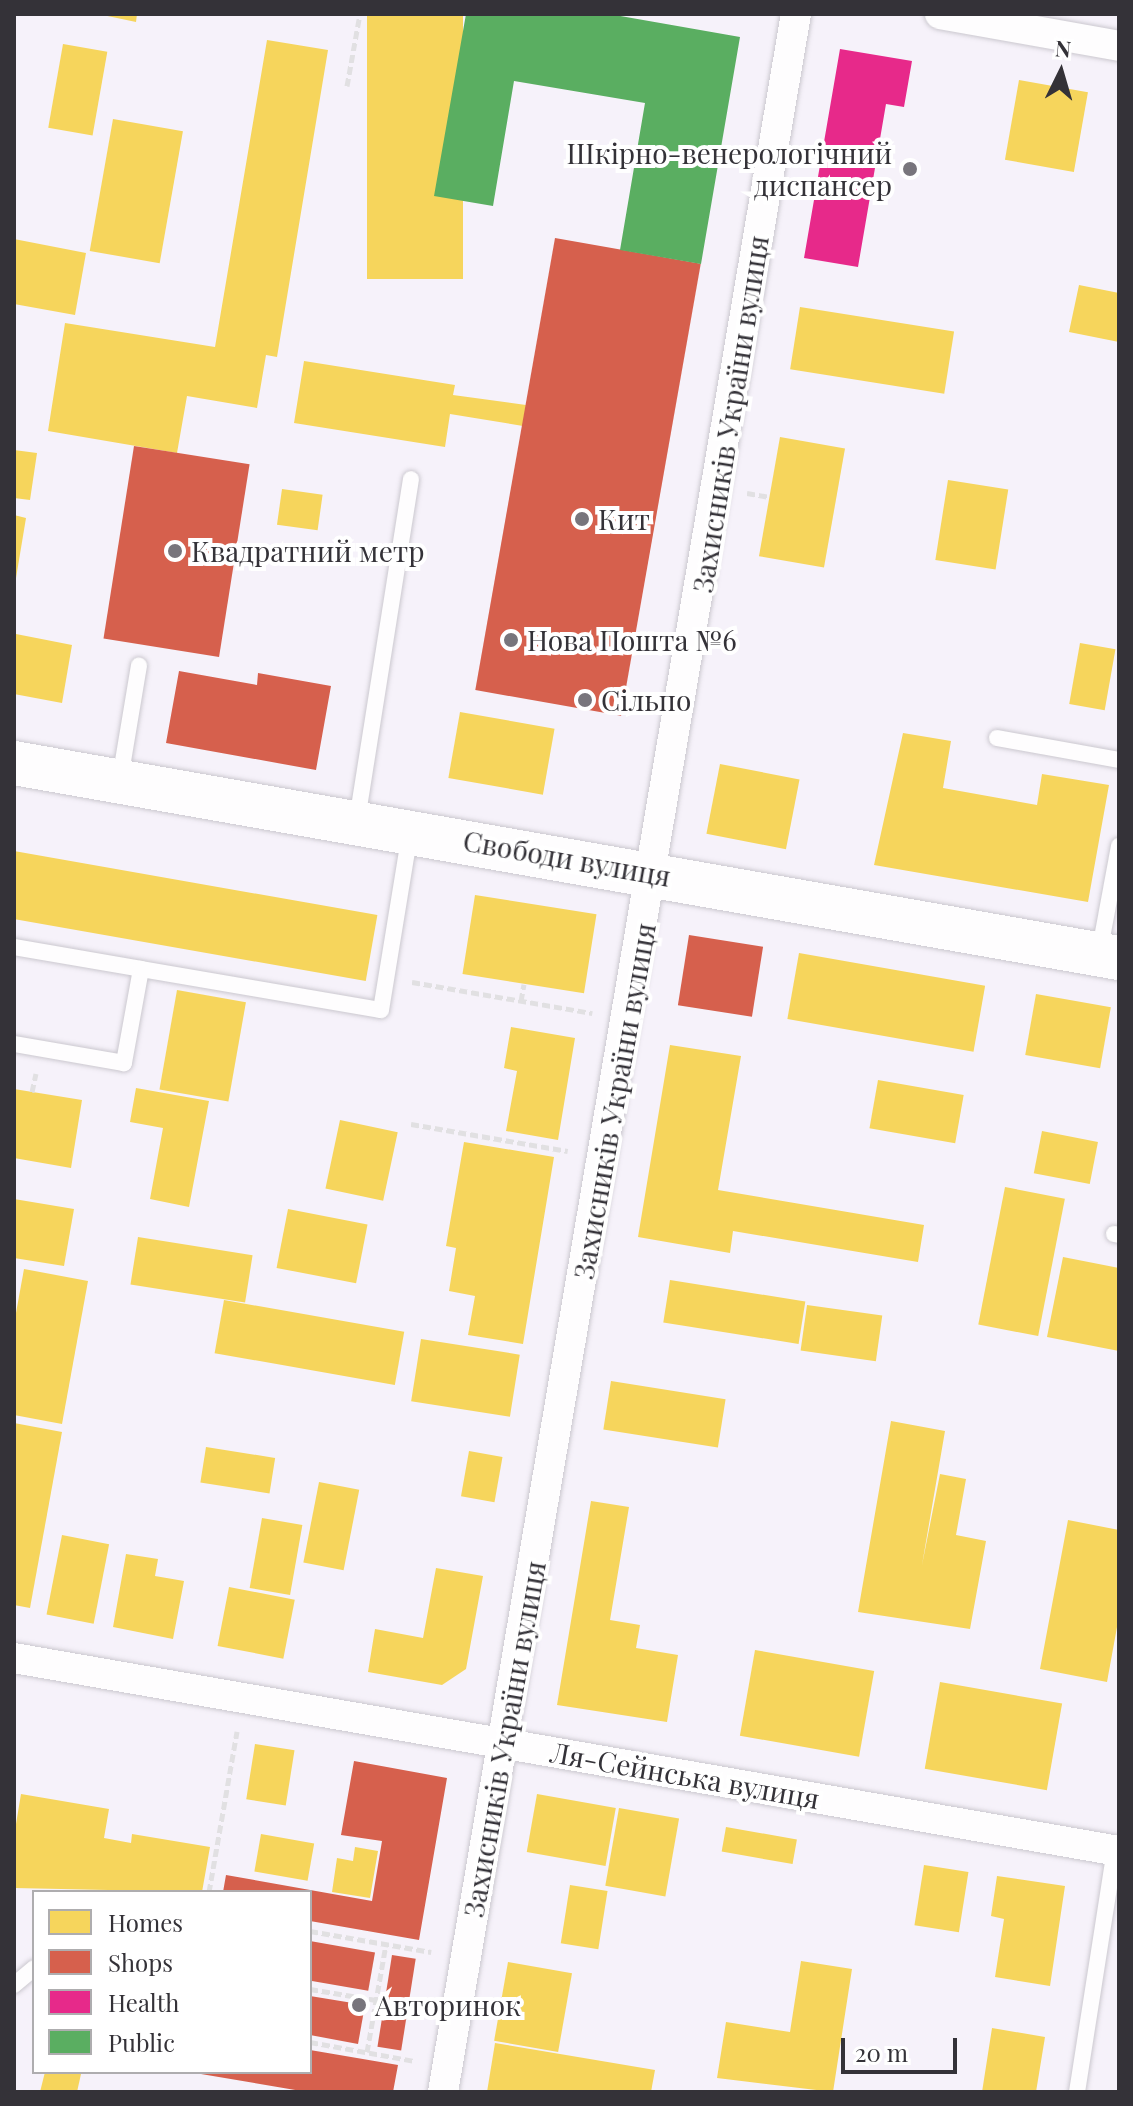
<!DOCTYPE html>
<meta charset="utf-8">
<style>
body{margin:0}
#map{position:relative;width:1133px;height:2106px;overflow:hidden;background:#f6f2fa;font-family:"Playfair Display",serif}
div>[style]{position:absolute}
.homes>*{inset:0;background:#f6d55c;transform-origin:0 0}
.shops>*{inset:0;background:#d6604d;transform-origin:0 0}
.health>*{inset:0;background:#e7298a}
.public>*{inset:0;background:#5aae61}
.path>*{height:5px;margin-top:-2.5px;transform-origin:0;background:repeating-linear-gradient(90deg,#e1e0e2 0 8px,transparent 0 12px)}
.roads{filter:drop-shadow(0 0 2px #cbc8cf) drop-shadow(0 0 2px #cbc8cf)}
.service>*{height:16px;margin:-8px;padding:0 8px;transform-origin:8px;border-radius:8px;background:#fefdfe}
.minor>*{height:30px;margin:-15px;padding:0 15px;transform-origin:15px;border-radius:15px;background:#fefdfe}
.secondary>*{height:44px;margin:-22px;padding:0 22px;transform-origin:22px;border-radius:22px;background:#fefdfe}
.dots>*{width:22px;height:22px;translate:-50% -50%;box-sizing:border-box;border:4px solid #fff;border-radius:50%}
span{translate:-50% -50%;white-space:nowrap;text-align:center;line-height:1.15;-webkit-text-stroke:8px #fff;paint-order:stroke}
.poi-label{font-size:28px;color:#343238}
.right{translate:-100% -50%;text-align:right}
.left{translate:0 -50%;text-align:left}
.street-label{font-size:28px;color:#343238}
.frame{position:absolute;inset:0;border:16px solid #343238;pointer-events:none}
.legend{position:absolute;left:32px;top:1890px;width:280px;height:184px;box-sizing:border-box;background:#fff;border:2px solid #aeadaf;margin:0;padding:10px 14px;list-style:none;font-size:24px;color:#343238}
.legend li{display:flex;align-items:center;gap:16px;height:40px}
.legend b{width:40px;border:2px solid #aeadaf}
.north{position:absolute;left:1021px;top:32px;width:80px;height:80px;-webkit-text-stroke:6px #fff;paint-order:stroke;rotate:5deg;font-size:22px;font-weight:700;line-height:32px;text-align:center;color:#343238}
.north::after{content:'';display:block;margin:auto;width:28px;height:36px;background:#343238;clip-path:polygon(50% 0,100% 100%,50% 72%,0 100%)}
.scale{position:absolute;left:841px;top:2038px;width:116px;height:36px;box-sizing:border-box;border:4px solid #343238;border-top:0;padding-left:10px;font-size:24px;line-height:28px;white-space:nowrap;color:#343238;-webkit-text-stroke:6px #fff;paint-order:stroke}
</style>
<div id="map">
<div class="homes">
<i style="clip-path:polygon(98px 14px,137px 14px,136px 22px)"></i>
<i style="left:367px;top:14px;width:96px;height:265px"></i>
<i style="clip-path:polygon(267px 40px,328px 50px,277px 357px,266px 355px,257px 408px,187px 396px,177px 453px,48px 431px,65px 323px,215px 347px)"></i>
<i style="left:63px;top:44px;width:45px;height:85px;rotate:10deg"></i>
<i style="left:1019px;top:80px;width:70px;height:81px;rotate:10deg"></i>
<i style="left:113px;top:119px;width:71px;height:134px;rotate:10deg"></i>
<i style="clip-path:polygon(14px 239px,86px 253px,75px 315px,14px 304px)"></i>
<i style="clip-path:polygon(1079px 285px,1119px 293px,1119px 342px,1069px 332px)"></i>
<i style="left:800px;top:307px;width:156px;height:63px;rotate:9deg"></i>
<i style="clip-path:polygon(304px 361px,455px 385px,453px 395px,526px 405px,523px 426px,450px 414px,445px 447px,294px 423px)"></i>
<i style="left:780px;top:437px;width:66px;height:121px;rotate:10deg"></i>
<i style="clip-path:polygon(14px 450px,37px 453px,30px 500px,14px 498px)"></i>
<i style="left:948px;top:480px;width:61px;height:81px;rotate:9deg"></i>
<i style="left:282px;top:489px;width:41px;height:36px;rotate:8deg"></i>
<i style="clip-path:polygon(14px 515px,26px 518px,16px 578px,14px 578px)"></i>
<i style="clip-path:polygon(16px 634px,72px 645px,62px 703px,14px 694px)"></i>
<i style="left:1080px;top:643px;width:36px;height:62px;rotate:10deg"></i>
<i style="left:460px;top:712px;width:96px;height:67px;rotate:10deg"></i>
<i style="clip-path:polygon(903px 733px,951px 741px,943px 788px,1037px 805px,1042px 774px,1109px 785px,1088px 902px,874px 865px)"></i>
<i style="left:720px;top:764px;width:81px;height:71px;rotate:11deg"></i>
<i style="left:14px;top:851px;width:369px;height:67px;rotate:10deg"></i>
<i style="left:475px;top:895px;width:123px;height:80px;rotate:9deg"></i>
<i style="left:799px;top:953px;width:189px;height:67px;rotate:10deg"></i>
<i style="left:177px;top:990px;width:70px;height:101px;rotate:10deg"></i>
<i style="left:1036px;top:994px;width:76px;height:62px;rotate:10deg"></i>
<i style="clip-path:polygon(511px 1027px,575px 1038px,558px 1140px,506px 1131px,517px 1071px,504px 1068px)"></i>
<i style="clip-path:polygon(670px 1045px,741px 1056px,718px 1190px,924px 1225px,918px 1262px,733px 1231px,730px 1253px,638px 1237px)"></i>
<i style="left:878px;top:1080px;width:87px;height:49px;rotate:10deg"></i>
<i style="clip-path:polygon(136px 1088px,209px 1101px,189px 1207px,150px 1199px,163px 1128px,130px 1122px)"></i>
<i style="clip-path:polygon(14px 1089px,82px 1100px,71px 1168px,14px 1158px)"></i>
<i style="left:340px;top:1120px;width:59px;height:70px;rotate:12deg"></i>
<i style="left:1042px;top:1131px;width:57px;height:43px;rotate:11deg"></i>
<i style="clip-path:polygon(464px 1142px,554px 1157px,523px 1344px,468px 1335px,475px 1296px,449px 1291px,456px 1248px,446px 1246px)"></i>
<i style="left:1005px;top:1187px;width:61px;height:140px;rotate:11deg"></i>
<i style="clip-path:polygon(14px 1199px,74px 1209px,64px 1266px,14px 1258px)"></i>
<i style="left:288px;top:1209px;width:81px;height:60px;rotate:11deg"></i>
<i style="left:138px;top:1237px;width:116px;height:48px;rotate:9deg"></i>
<i style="clip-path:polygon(1063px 1257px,1119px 1268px,1119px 1351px,1047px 1337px)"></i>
<i style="clip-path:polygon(24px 1269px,88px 1281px,62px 1424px,14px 1415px,14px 1324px)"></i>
<i style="left:670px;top:1280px;width:137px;height:43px;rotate:9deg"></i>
<i style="left:224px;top:1300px;width:183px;height:54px;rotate:10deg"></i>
<i style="left:807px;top:1305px;width:76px;height:46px;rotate:8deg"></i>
<i style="left:421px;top:1339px;width:100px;height:63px;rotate:9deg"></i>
<i style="left:611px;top:1381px;width:116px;height:49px;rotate:9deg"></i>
<i style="clip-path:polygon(891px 1421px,945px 1431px,922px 1565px,940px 1474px,966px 1479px,956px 1535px,986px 1541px,970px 1629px,858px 1612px)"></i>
<i style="clip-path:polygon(14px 1423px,62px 1432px,30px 1608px,14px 1605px)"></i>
<i style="left:206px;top:1447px;width:70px;height:36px;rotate:9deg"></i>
<i style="left:469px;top:1451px;width:34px;height:46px;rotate:10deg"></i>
<i style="left:319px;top:1482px;width:41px;height:82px;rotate:11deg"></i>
<i style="clip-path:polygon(591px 1501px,629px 1507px,610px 1620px,640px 1625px,636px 1648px,678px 1655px,667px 1722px,557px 1705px)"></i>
<i style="left:262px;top:1518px;width:41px;height:71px;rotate:10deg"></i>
<i style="clip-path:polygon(1068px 1520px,1119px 1530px,1119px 1616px,1107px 1682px,1040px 1669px)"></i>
<i style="left:62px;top:1535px;width:48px;height:81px;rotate:11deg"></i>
<i style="clip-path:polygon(126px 1554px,158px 1559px,155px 1576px,184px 1581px,173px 1639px,113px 1627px)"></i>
<i style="clip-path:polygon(436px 1568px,483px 1576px,466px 1669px,442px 1685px,368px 1672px,375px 1629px,423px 1638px)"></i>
<i style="left:229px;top:1587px;width:67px;height:60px;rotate:11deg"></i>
<i style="left:755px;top:1650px;width:121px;height:87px;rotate:10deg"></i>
<i style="left:940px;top:1682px;width:124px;height:88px;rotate:10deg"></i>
<i style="left:255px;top:1744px;width:40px;height:56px;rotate:9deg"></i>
<i style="clip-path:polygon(21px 1794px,109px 1809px,104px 1838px,131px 1843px,132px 1834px,210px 1847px,202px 1892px,14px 1888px,14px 1836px)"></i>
<i style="left:537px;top:1794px;width:80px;height:59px;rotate:10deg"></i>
<i style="left:619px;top:1808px;width:61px;height:79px;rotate:10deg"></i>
<i style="left:726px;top:1827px;width:72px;height:25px;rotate:10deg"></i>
<i style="left:261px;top:1834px;width:54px;height:38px;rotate:10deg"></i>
<i style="clip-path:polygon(355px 1847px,378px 1851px,370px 1898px,332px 1892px,337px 1858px,353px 1861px)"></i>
<i style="left:924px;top:1865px;width:45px;height:61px;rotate:9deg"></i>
<i style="clip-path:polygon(997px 1876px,1065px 1886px,1050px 1986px,995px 1977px,1004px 1919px,991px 1916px)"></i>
<i style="left:570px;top:1885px;width:38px;height:59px;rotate:9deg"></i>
<i style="clip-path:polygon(801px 1961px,852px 1969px,833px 2092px,717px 2078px,726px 2022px,790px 2032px)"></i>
<i style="left:508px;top:1962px;width:65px;height:80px;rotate:10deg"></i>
<i style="clip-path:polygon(992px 2028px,1045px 2037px,1036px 2092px,982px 2092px)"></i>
<i style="clip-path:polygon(495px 2043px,655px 2070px,651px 2092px,487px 2092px)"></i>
<i style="clip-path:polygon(45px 2072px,81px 2074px,77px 2092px,40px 2092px)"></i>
</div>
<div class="shops">
<i style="left:555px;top:238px;width:148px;height:459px;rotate:10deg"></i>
<i style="left:134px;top:446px;width:117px;height:195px;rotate:9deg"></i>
<i style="clip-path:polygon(179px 671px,257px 685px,258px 673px,331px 686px,316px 770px,166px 743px)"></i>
<i style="left:689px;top:935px;width:75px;height:71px;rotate:9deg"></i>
<i style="clip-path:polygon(354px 1761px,447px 1778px,419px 1940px,310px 1921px,310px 1892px,223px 1892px,226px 1875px,372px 1901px,382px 1841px,341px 1835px)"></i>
<i style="left:310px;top:1941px;width:66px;height:39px;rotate:10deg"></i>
<i style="left:392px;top:1955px;width:24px;height:93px;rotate:9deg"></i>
<i style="clip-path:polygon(310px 1996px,365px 2005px,358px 2044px,310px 2035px)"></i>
<i style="clip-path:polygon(310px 2050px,398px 2065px,393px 2092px,307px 2092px,201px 2074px,310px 2072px)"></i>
</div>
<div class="health">
<i style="clip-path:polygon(840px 49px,912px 61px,904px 107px,886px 104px,858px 267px,804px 258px)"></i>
</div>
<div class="public">
<i style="clip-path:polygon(466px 14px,609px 14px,740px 37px,701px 264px,620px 250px,645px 103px,514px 81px,493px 206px,434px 196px)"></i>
</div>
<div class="path">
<i style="left:347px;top:86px;width:73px;rotate:-79.8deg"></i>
<i style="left:747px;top:493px;width:23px;rotate:10deg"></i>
<i style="left:412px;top:982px;width:183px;rotate:9.8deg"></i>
<i style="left:521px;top:1001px;width:17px;rotate:-80deg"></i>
<i style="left:32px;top:1092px;width:19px;rotate:-78deg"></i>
<i style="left:411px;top:1124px;width:159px;rotate:9.8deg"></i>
<i style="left:209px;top:1892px;width:163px;rotate:-80.1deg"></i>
<i style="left:310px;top:1931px;width:123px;rotate:9.8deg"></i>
<i style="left:310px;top:1989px;width:67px;rotate:9.5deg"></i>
<i style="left:310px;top:2042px;width:107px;rotate:10.3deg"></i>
<i style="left:367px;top:2052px;width:110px;rotate:-80deg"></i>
</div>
<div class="roads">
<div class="service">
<i style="left:997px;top:738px;width:124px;rotate:10.2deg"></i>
<i style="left:120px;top:779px;width:115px;rotate:-80.5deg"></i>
<i style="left:357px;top:820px;width:345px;rotate:-81deg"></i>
<i style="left:14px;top:947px;width:129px;rotate:9.8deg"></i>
<i style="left:141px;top:969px;width:96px;rotate:100.3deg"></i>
<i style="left:124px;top:1063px;width:112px;rotate:-170.2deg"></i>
<i style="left:1099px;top:954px;width:110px;rotate:-79.5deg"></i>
<i style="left:141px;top:969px;width:243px;rotate:9.7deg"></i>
<i style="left:381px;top:1010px;width:179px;rotate:-80.7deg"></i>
<i style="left:1114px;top:1234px;width:5px;rotate:11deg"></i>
<i style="left:14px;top:1985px;width:26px;rotate:-40deg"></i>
<i style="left:1077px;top:2092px;width:245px;rotate:-81.1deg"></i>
</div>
<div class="minor">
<i style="left:940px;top:14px;width:182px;rotate:10.1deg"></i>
<i style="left:14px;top:1658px;width:1122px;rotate:9.91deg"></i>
<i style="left:443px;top:2092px;width:2108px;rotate:-80.36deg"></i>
</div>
<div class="secondary">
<i style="left:14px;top:763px;width:1122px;rotate:10.01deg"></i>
</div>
</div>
<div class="dots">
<i style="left:910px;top:169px;background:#78757c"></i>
<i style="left:582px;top:519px;background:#78757c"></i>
<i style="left:175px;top:551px;background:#78757c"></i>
<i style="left:511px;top:640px;background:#78757c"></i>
<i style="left:585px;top:700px;background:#78757c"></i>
<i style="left:359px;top:2005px;background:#78757c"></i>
</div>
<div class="poi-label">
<span class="right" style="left:892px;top:169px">Шкірно-венерологічний<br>диспансер</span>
<span class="left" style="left:598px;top:519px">Кит</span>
<span class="left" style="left:191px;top:551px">Квадратний метр</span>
<span class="left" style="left:527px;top:640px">Нова Пошта №6</span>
<span class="left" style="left:601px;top:700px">Сільпо</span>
<span class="left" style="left:375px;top:2005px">Авторинок</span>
</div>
<div class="street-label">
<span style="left:730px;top:414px;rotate:-81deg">Захисників України вулиця</span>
<span style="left:567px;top:858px;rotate:10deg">Свободи вулиця</span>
<span style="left:614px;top:1101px;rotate:-80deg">Захисників України вулиця</span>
<span style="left:504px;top:1739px;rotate:-80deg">Захисників України вулиця</span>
<span style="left:685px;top:1775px;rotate:10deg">Ля-Сейнська вулиця</span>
</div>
<div class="frame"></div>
<ul class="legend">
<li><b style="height:22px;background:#f6d55c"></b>Homes</li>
<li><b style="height:22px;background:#d6604d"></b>Shops</li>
<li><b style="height:22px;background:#e7298a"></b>Health</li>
<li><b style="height:22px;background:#5aae61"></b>Public</li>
</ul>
<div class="north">N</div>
<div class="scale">20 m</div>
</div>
